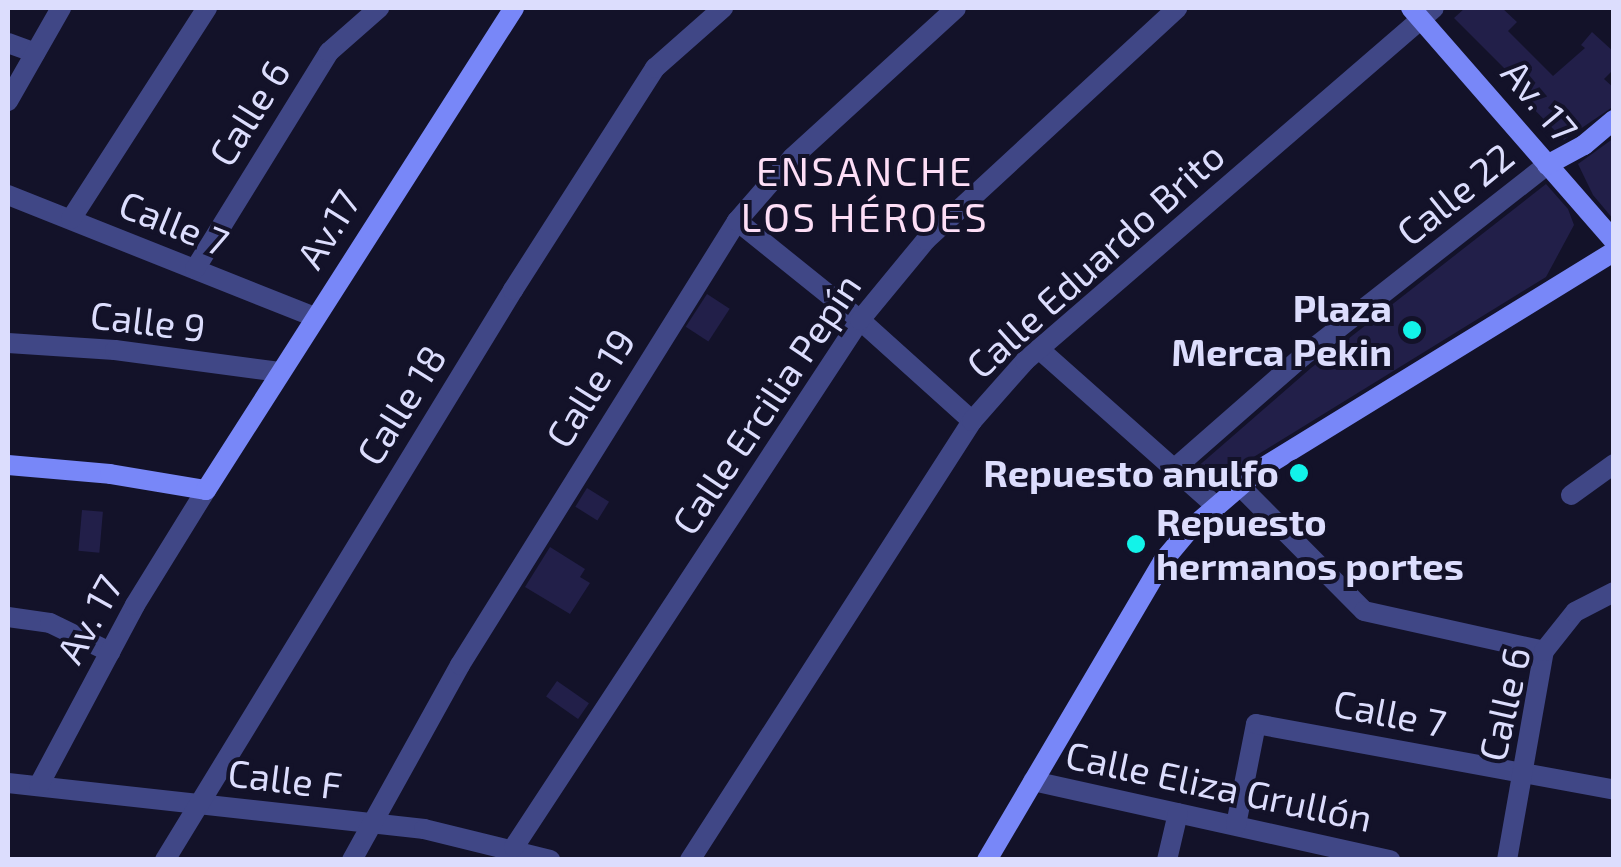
<!DOCTYPE html>
<meta charset="utf-8">
<style>
body{margin:0}
#map{position:relative;width:1621px;height:867px;overflow:hidden;background:#131229;font-family:"Exo 2",sans-serif}
div>[style]{position:absolute}
.building>*{inset:0;background:#221f49;transform-origin:0 0}
.minor>*{height:20px;margin:-10px;padding:0 10px;transform-origin:10px;border-radius:10px;background:#404786}
.secondary>*{height:20px;margin:-10px;padding:0 10px;transform-origin:10px;border-radius:10px;background:#7887f8}
.dots>*{width:28px;height:28px;translate:-50% -50%;box-sizing:border-box;border:5px solid #131229;border-radius:50%}
span{translate:-50% -50%;white-space:nowrap;text-align:center;line-height:1.15;-webkit-text-stroke:8px #131229;paint-order:stroke}
.street-label{font-size:38px;color:#dcddfd}
.poi-label{font-size:38px;color:#dcddfd;font-weight:700}
.right{translate:-100% -50%;text-align:right}
.left{translate:0 -50%;text-align:left}
.neighbourhood-label{font-size:40px;color:#fddef6;letter-spacing:2.5px}
.frame{position:absolute;inset:0;border:10px solid #dcddfd;pointer-events:none}
</style>
<div id="map">
<div class="building">
<i style="clip-path:polygon(1465px 8px,1502px 8px,1517px 22px,1508px 31px,1553px 76px,1585px 48px,1581px 45px,1592px 32px,1614px 52px,1614px 69px,1604px 79px,1614px 88px,1614px 106px,1564px 140px,1526px 101px,1532px 96px,1454px 18px)"></i>
<i style="clip-path:polygon(1614px 138px,1614px 220px,1593px 195px,1578px 164px)"></i>
<i style="clip-path:polygon(1546px 184px,1568px 209px,1574px 225px,1546px 277px,1252px 458px,1226px 480px,1211px 483px,1195px 469px,1311px 368px)"></i>
<i style="left:707px;top:294px;width:27px;height:39px;rotate:33deg"></i>
<i style="left:587px;top:488px;width:26px;height:22px;rotate:32deg"></i>
<i style="left:82px;top:510px;width:21px;height:41px;rotate:5deg"></i>
<i style="clip-path:polygon(550px 547px,585px 569px,580px 577px,590px 583px,570px 614px,525px 587px)"></i>
<i style="left:557px;top:681px;width:39px;height:19px;rotate:35deg"></i>
</div>
<div class="minor">
<i style="left:8px;top:43px;width:29px;rotate:20deg"></i>
<i style="left:8px;top:101px;width:107px;rotate:-60.3deg"></i>
<i style="left:8px;top:195px;width:330px;rotate:21.7deg"></i>
<i style="left:71px;top:219px;width:251px;rotate:-57.2deg"></i>
<i style="left:737px;top:221px;width:158px;rotate:38.8deg"></i>
<i style="left:860px;top:320px;width:151px;rotate:42deg"></i>
<i style="left:195px;top:269px;width:255px;rotate:-58.3deg"></i>
<i style="left:329px;top:52px;width:67px;rotate:-41.3deg"></i>
<i style="left:8px;top:343px;width:107px;rotate:3.7deg"></i>
<i style="left:115px;top:350px;width:166px;rotate:7.6deg"></i>
<i style="left:1039px;top:349px;width:235px;rotate:41.6deg"></i>
<i style="left:1175px;top:468px;width:169px;rotate:-41.2deg"></i>
<i style="left:1302px;top:357px;width:311px;rotate:-38.1deg"></i>
<i style="left:1239px;top:485px;width:177px;rotate:45.2deg"></i>
<i style="left:1364px;top:611px;width:184px;rotate:12.5deg"></i>
<i style="left:1571px;top:495px;width:53px;rotate:-35.8deg"></i>
<i style="left:8px;top:617px;width:42px;rotate:8.1deg"></i>
<i style="left:50px;top:623px;width:67px;rotate:25.8deg"></i>
<i style="left:1033px;top:781px;width:366px;rotate:12.5deg"></i>
<i style="left:8px;top:783px;width:419px;rotate:6.3deg"></i>
<i style="left:424px;top:829px;width:130px;rotate:13.8deg"></i>
<i style="left:39px;top:785px;width:204px;rotate:-61.9deg"></i>
<i style="left:135px;top:605px;width:135px;rotate:-58.3deg"></i>
<i style="left:1236px;top:825px;width:103px;rotate:-78.8deg"></i>
<i style="left:1256px;top:724px;width:364px;rotate:10.4deg"></i>
<i style="left:514px;top:847px;width:630px;rotate:-56.71deg"></i>
<i style="left:860px;top:320px;width:104px;rotate:-50.5deg"></i>
<i style="left:926px;top:240px;width:342px;rotate:-42.7deg"></i>
<i style="left:165px;top:860px;width:668px;rotate:-58.59deg"></i>
<i style="left:513px;top:290px;width:264px;rotate:-57.4deg"></i>
<i style="left:655px;top:68px;width:91px;rotate:-41.4deg"></i>
<i style="left:352px;top:860px;width:223px;rotate:-61deg"></i>
<i style="left:460px;top:665px;width:523px;rotate:-58.04deg"></i>
<i style="left:737px;top:221px;width:84px;rotate:-48.9deg"></i>
<i style="left:792px;top:158px;width:222px;rotate:-42.4deg"></i>
<i style="left:690px;top:860px;width:522px;rotate:-57.28deg"></i>
<i style="left:972px;top:421px;width:80px;rotate:-48.5deg"></i>
<i style="left:1025px;top:361px;width:540px;rotate:-40.8deg"></i>
<i style="left:1167px;top:860px;width:48px;rotate:-76.8deg"></i>
<i style="left:1507px;top:860px;width:212px;rotate:-80deg"></i>
<i style="left:1544px;top:651px;width:50px;rotate:-51.5deg"></i>
<i style="left:1575px;top:612px;width:44px;rotate:-27.1deg"></i>
</div>
<div class="secondary">
<i style="left:1411px;top:8px;width:309px;rotate:48.9deg"></i>
<i style="left:1547px;top:165px;width:42px;rotate:-28.4deg"></i>
<i style="left:1584px;top:145px;width:39px;rotate:-40deg"></i>
<i style="left:8px;top:465px;width:102px;rotate:5deg"></i>
<i style="left:110px;top:474px;width:97px;rotate:9.5deg"></i>
<i style="left:206px;top:490px;width:572px;rotate:-57.42deg"></i>
<i style="left:987px;top:860px;width:347px;rotate:-59.5deg"></i>
<i style="left:1163px;top:561px;width:39px;rotate:-50deg"></i>
<i style="left:1188px;top:531px;width:94px;rotate:-40.7deg"></i>
<i style="left:1259px;top:470px;width:417px;rotate:-31.6deg"></i>
</div>
<div class="dots">
<i style="left:1412px;top:330px;background:#12f3e9"></i>
<i style="left:1299px;top:473px;background:#12f3e9"></i>
<i style="left:1136px;top:544px;background:#12f3e9"></i>
</div>
<div class="street-label">
<span style="left:1540px;top:101px;rotate:50deg">Av. 17</span>
<span style="left:249px;top:113px;rotate:-58deg">Calle 6</span>
<span style="left:1455px;top:194px;rotate:-39deg">Calle 22</span>
<span style="left:174px;top:223px;rotate:22deg">Calle 7</span>
<span style="left:328px;top:229px;rotate:-58deg">Av.17</span>
<span style="left:1095px;top:260px;rotate:-42deg">Calle Eduardo Brito</span>
<span style="left:148px;top:321px;rotate:7deg">Calle 9</span>
<span style="left:590px;top:388px;rotate:-58deg">Calle 19</span>
<span style="left:766px;top:404px;rotate:-56deg">Calle Ercilia Pepín</span>
<span style="left:401px;top:405px;rotate:-58deg">Calle 18</span>
<span style="left:89px;top:619px;rotate:-61deg">Av. 17</span>
<span style="left:1504px;top:704px;rotate:-77deg">Calle 6</span>
<span style="left:1390px;top:713px;rotate:11deg">Calle 7</span>
<span style="left:285px;top:779px;rotate:7deg">Calle F</span>
<span style="left:1219px;top:786px;rotate:12deg">Calle Eliza Grullón</span>
</div>
<div class="poi-label">
<span class="right" style="left:1392px;top:330px">Plaza<br>Merca Pekin</span>
<span class="right" style="left:1279px;top:473px">Repuesto anulfo</span>
<span class="left" style="left:1156px;top:544px">Repuesto<br>hermanos portes</span>
</div>
<div class="neighbourhood-label">
<span style="left:865px;top:193px">ENSANCHE<br>LOS HÉROES</span>
</div>
<div class="frame"></div>
</div>
